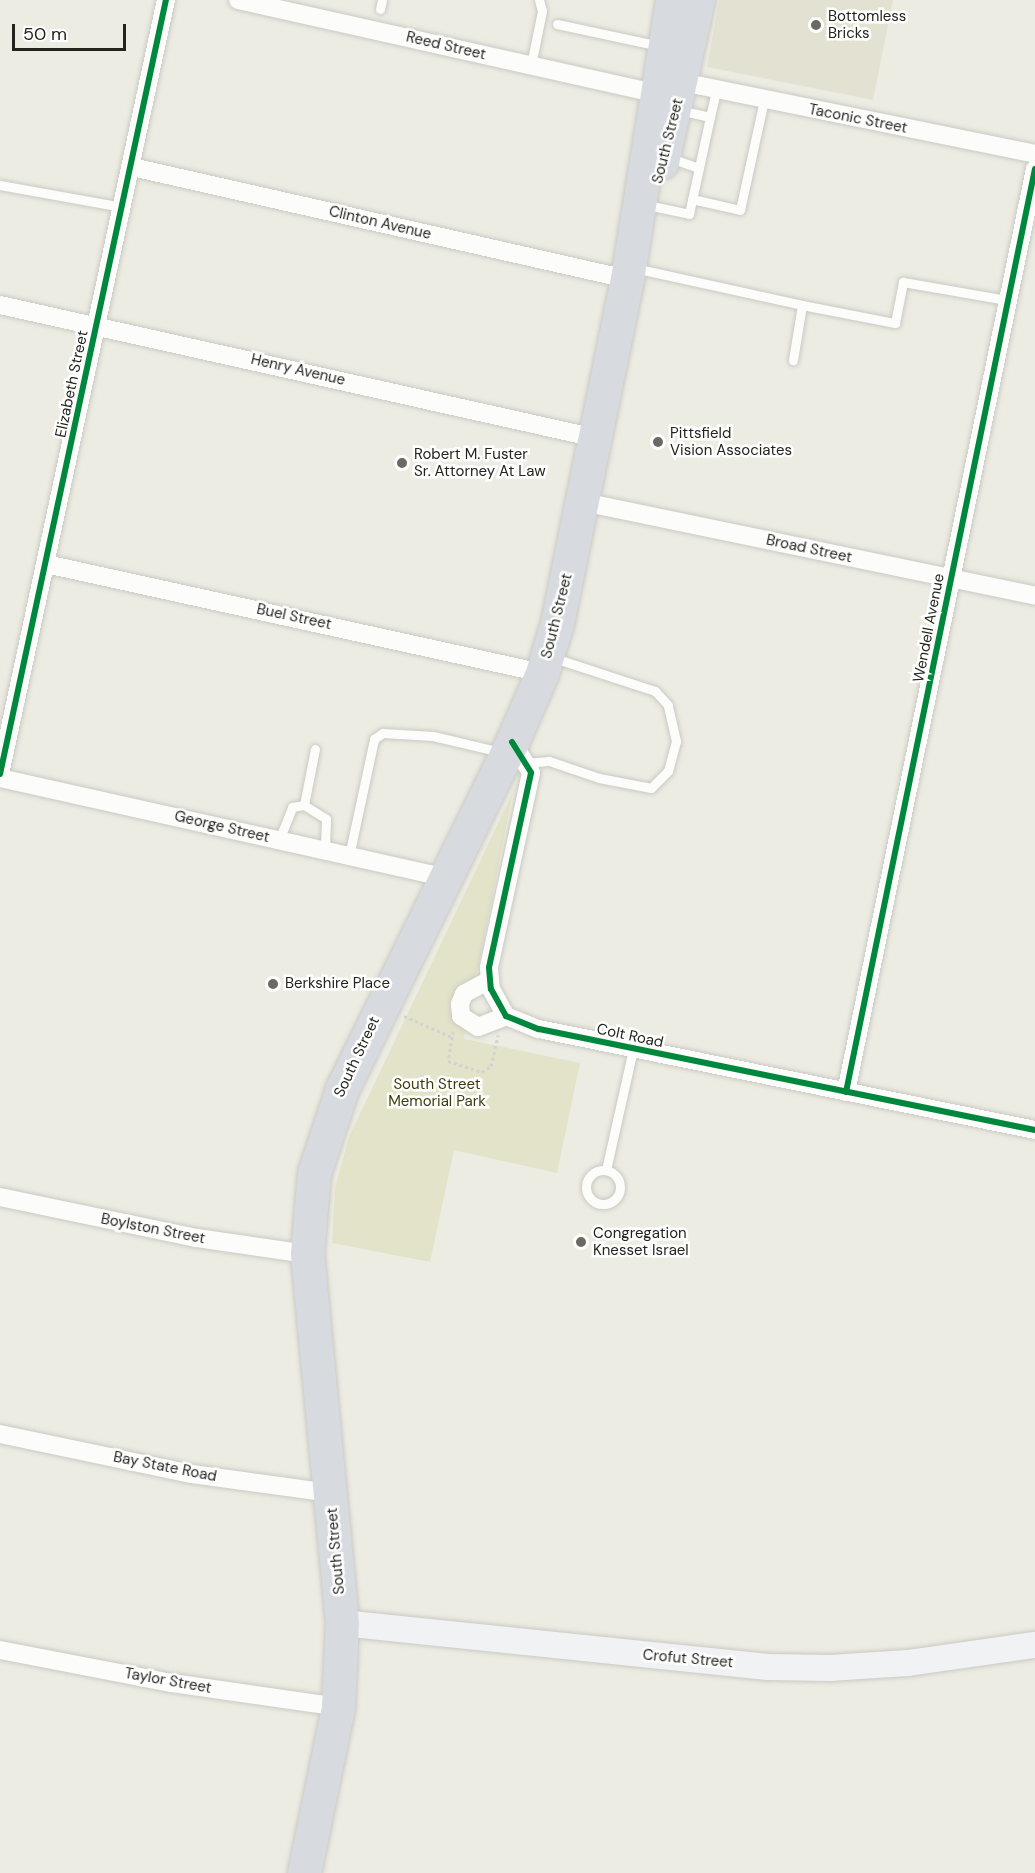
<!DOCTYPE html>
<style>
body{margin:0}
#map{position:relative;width:1035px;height:1873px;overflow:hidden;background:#ecece3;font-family:"DM Sans",sans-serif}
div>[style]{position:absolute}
.built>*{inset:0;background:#e3e2d2}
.green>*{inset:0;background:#e3e3c9}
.path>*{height:3px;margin-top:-1.5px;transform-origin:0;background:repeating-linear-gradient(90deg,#d2d2d0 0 3px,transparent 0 6px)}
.roads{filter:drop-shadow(0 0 2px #cacac4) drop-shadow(0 0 2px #cacac4)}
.lane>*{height:9px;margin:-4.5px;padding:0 4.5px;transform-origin:4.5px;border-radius:4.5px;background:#fcfcfb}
.lane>.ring{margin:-4.5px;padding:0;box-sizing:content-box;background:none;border:9px solid #fcfcfb;border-radius:50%}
.street>*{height:18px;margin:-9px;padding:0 9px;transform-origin:9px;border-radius:9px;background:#fcfcfb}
.secondary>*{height:26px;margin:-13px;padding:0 13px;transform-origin:13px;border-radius:13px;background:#f1f2f3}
.highway>*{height:33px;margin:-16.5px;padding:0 16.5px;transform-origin:16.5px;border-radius:16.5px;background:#d7dbe0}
.cycleway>*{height:6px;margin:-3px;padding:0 3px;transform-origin:3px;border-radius:3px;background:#00873e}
.dots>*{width:16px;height:16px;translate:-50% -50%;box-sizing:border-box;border:3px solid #fff;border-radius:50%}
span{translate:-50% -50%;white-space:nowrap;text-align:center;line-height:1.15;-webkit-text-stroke:5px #fff;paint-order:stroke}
.poi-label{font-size:15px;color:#24241e}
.left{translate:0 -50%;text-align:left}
.street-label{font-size:15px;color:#24241e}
.park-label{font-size:15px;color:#3e3b0a}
.scale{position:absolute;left:12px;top:24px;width:114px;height:27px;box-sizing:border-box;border:3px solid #24241e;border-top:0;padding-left:8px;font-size:18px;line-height:21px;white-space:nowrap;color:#24241e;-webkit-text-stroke:4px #fff;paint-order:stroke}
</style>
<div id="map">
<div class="built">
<i style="clip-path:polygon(719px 0,893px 0,873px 100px,707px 67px)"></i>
</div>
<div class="green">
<i style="clip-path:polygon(513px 792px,464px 1039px,580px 1063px,557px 1173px,454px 1150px,430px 1262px,332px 1243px,335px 1188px,349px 1137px)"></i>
</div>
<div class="path">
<i style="left:404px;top:1016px;width:52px;rotate:23.6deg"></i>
<i style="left:453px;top:1031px;width:30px;rotate:99deg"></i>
<i style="left:448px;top:1061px;width:36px;rotate:18deg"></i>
<i style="left:482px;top:1072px;width:11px;rotate:-34deg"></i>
<i style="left:491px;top:1066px;width:32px;rotate:-77deg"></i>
</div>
<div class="roads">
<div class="lane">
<i style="left:380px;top:9px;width:9px;rotate:-77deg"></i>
<i style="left:557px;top:24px;width:105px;rotate:12.1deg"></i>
<i style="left:531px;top:65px;width:55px;rotate:-78.5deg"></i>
<i style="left:542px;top:11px;width:11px;rotate:-105deg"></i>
<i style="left:710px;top:117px;width:28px;rotate:-77deg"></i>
<i style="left:668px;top:157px;width:33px;rotate:20deg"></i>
<i style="left:0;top:185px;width:124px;rotate:10.2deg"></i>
<i style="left:692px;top:199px;width:49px;rotate:12.9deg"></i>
<i style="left:740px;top:210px;width:113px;rotate:-77.7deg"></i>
<i style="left:652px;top:206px;width:38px;rotate:12deg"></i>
<i style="left:689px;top:214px;width:99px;rotate:-77.8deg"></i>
<i style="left:710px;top:117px;width:31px;rotate:-167deg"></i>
<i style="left:634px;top:268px;width:172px;rotate:12.4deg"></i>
<i style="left:802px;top:305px;width:56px;rotate:99.3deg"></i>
<i style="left:802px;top:305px;width:95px;rotate:11deg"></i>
<i style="left:895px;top:323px;width:42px;rotate:-79deg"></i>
<i style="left:903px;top:282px;width:105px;rotate:9.9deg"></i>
<i style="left:525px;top:763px;width:24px;rotate:-5deg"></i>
<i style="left:549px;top:761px;width:53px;rotate:18.8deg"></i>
<i style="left:599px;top:778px;width:53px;rotate:10.9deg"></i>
<i style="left:651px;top:788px;width:24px;rotate:-45deg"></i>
<i style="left:668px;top:771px;width:31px;rotate:-75deg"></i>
<i style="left:676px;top:741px;width:37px;rotate:-103deg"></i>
<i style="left:668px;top:705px;width:19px;rotate:-133deg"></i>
<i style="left:655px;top:691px;width:109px;rotate:-161.9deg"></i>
<i style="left:304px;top:805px;width:26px;rotate:32deg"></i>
<i style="left:326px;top:819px;width:31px;rotate:92deg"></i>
<i style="left:279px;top:840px;width:35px;rotate:-68deg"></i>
<i style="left:292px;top:807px;width:12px;rotate:-9deg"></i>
<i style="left:304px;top:805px;width:57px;rotate:-78.9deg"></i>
<i style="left:349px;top:856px;width:120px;rotate:-77.9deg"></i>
<i style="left:374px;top:739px;width:11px;rotate:-34deg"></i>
<i style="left:383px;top:733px;width:50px;rotate:3.4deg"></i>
<i style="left:433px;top:736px;width:69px;rotate:13.4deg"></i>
<i class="ring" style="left:586px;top:1170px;width:25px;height:25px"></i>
<i style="left:606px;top:1170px;width:124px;rotate:-77.4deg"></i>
</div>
<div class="street">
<i style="left:238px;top:0;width:426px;rotate:12.6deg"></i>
<i style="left:682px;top:82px;width:360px;rotate:11.5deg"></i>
<i style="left:132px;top:167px;width:508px;rotate:12.75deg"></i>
<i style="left:0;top:305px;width:611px;rotate:12.58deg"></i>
<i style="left:583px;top:502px;width:462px;rotate:11.7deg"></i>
<i style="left:46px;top:564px;width:508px;rotate:12.39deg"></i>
<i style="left:512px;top:742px;width:36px;rotate:58deg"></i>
<i style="left:531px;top:773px;width:199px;rotate:102.2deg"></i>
<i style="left:489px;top:968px;width:21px;rotate:85deg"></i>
<i style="left:491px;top:989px;width:31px;rotate:61deg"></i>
<i style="left:506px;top:1016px;width:35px;rotate:22deg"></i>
<i style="left:539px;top:1029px;width:506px;rotate:11.51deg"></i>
<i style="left:0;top:774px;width:792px;rotate:-77.9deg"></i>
<i style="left:0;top:778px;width:454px;rotate:12.6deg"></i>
<i style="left:488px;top:981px;width:27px;rotate:152deg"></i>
<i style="left:464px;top:994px;width:11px;rotate:112deg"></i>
<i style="left:460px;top:1004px;width:12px;rotate:85deg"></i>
<i style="left:461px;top:1016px;width:20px;rotate:33deg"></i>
<i style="left:478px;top:1027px;width:30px;rotate:-21deg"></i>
<i style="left:846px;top:1092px;width:942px;rotate:-78.43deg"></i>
<i style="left:0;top:1197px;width:201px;rotate:11.8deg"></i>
<i style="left:197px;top:1238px;width:111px;rotate:8.3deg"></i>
<i style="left:0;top:1434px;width:196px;rotate:11.8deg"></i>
<i style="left:192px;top:1474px;width:139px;rotate:7.8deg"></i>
<i style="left:0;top:1650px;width:175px;rotate:10.9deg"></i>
<i style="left:172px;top:1683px;width:168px;rotate:8.2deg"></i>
</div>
<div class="secondary">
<i style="left:342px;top:1623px;width:428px;rotate:5.9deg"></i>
<i style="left:768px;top:1667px;width:62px;rotate:0.9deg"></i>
<i style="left:830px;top:1668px;width:78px;rotate:-3.7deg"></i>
<i style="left:908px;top:1663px;width:128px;rotate:-8.1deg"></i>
</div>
<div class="highway">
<i style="left:662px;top:162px;width:166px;rotate:-77.5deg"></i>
<i style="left:304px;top:1873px;width:169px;rotate:-78.4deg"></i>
<i style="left:338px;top:1707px;width:84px;rotate:-87.3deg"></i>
<i style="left:342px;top:1623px;width:371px;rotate:-95.4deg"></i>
<i style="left:307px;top:1254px;width:81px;rotate:-85.1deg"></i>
<i style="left:314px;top:1173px;width:89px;rotate:-71.6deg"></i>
<i style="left:342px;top:1089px;width:386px;rotate:-63.9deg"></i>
<i style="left:512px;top:742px;width:75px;rotate:-66.5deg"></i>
<i style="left:542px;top:673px;width:52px;rotate:-73.3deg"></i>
<i style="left:557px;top:623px;width:351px;rotate:-78.5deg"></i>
<i style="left:627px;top:279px;width:283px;rotate:-80.8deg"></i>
</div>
</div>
<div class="cycleway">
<i style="left:512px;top:742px;width:36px;rotate:58deg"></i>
<i style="left:531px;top:773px;width:199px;rotate:102.2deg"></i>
<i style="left:489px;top:968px;width:21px;rotate:85deg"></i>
<i style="left:491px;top:989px;width:31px;rotate:61deg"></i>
<i style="left:506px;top:1016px;width:35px;rotate:22deg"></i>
<i style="left:539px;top:1029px;width:506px;rotate:11.51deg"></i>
<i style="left:0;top:774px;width:792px;rotate:-77.9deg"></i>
<i style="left:846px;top:1092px;width:942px;rotate:-78.43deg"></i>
</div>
<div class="dots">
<i style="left:816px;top:25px;background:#6a6a63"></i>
<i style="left:658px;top:442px;background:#6a6a63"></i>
<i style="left:402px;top:463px;background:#6a6a63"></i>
<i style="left:273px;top:984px;background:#6a6a63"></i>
<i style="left:581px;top:1242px;background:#6a6a63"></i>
</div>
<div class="poi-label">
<span class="left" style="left:828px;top:25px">Bottomless<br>Bricks</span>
<span class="left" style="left:670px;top:442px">Pittsfield<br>Vision Associates</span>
<span class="left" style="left:414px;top:463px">Robert M. Fuster<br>Sr. Attorney At Law</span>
<span class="left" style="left:285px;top:984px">Berkshire Place</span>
<span class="left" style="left:593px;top:1242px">Congregation<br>Knesset Israel</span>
</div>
<div class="street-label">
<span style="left:446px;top:46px;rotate:13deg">Reed Street</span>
<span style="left:858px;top:119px;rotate:11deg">Taconic Street</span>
<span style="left:668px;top:141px;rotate:-76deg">South Street</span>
<span style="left:380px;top:223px;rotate:13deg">Clinton Avenue</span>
<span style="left:298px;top:370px;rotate:13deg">Henry Avenue</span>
<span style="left:72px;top:384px;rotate:-78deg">Elizabeth Street</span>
<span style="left:809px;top:549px;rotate:12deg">Broad Street</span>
<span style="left:557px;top:616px;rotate:-76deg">South Street</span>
<span style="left:294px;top:617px;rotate:12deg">Buel Street</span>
<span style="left:929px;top:628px;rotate:-79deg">Wendell Avenue</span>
<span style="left:222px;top:827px;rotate:13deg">George Street</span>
<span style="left:630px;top:1036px;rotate:12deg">Colt Road</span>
<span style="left:357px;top:1057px;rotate:-65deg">South Street</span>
<span style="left:153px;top:1229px;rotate:11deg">Boylston Street</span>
<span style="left:165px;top:1467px;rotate:11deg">Bay State Road</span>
<span style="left:336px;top:1551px;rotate:-95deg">South Street</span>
<span style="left:688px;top:1659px;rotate:5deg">Crofut Street</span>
<span style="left:168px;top:1681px;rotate:10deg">Taylor Street</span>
</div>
<div class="park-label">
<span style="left:437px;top:1093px">South Street<br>Memorial Park</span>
</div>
<div class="scale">50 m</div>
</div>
